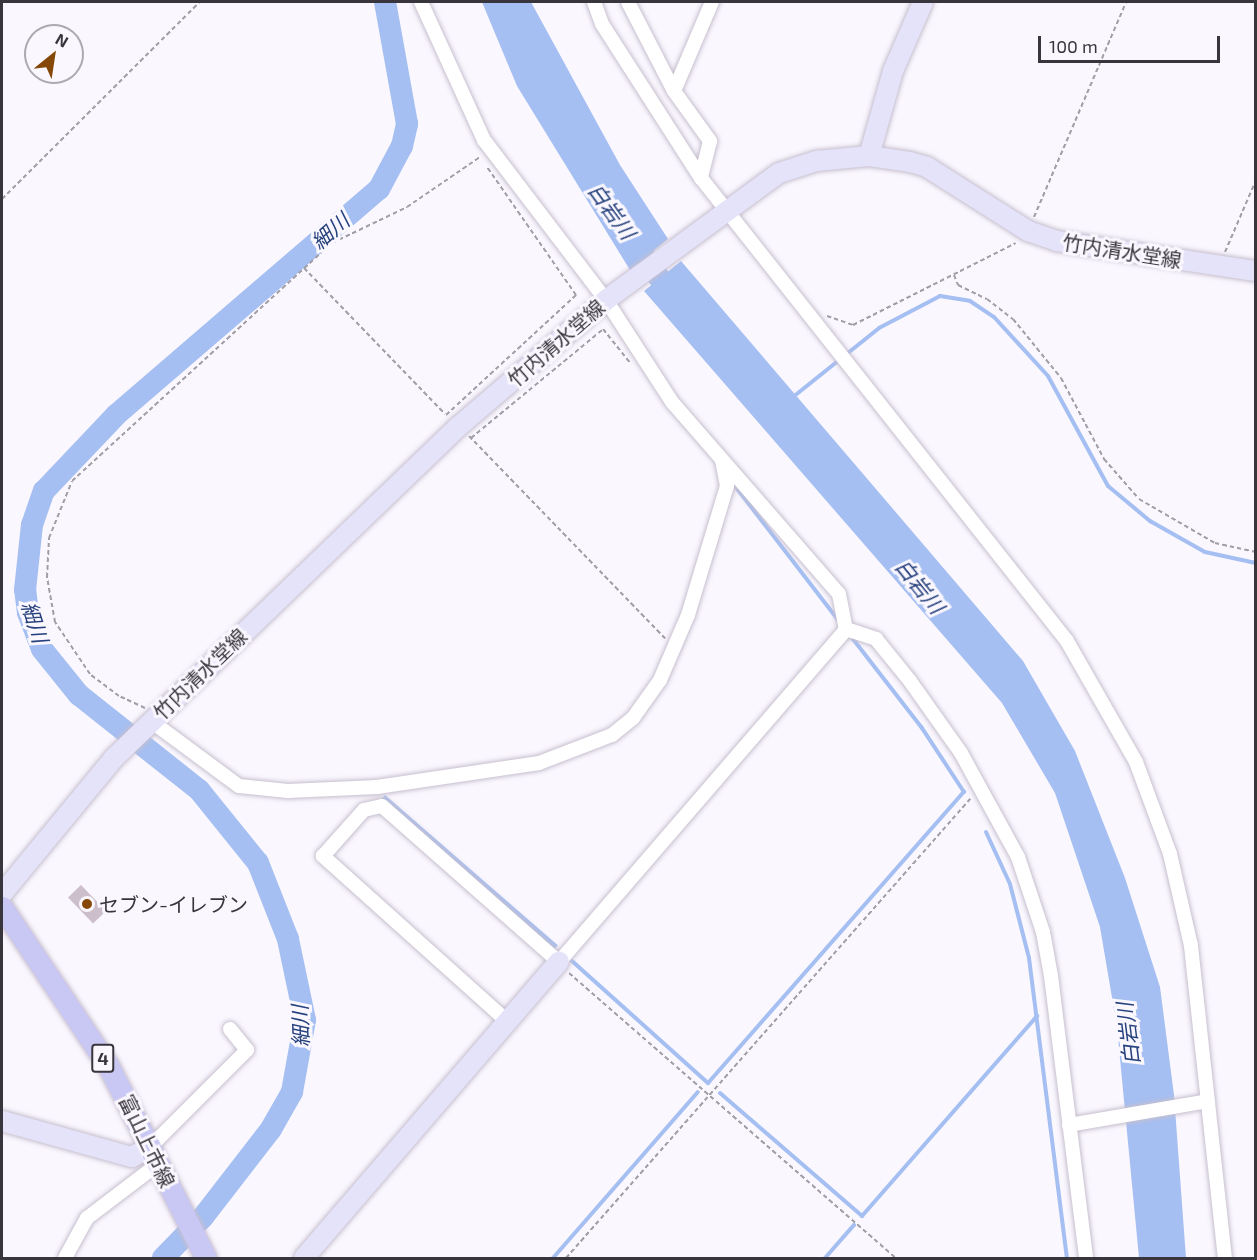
<!DOCTYPE html>
<meta charset="utf-8">
<style>
body{margin:0}
#map{position:relative;width:1257px;height:1260px;overflow:hidden;background:#faf7fe;font-family:"Exo 2","Noto Sans JP",sans-serif}
div>[style]{position:absolute}
.water>*{inset:0;background:#a5bff2;transform-origin:0 0}
.stream>*{height:4px;margin:-2px;padding:0 2px;transform-origin:2px;border-radius:2px;background:#a5bff2}
.river>*{height:22px;margin:-11px;padding:0 11px;transform-origin:11px;border-radius:11px;background:#a5bff2}
.building>*{inset:0;background:#cdbecb;transform-origin:0 0}
.path>*{height:2px;margin-top:-1px;transform-origin:0;background:repeating-linear-gradient(90deg,#a19ea5 0 4.5px,transparent 0 7.5px)}
.roads{filter:drop-shadow(0 0 2px #c7bfcf) drop-shadow(0 0 2px #c7bfcf)}
.street>*{height:14px;margin:-7px;padding:0 7px;transform-origin:7px;border-radius:7px;background:#fff}
.secondary>*{height:20px;margin:-10px;padding:0 10px;transform-origin:10px;border-radius:10px;background:#e4e3f9}
.primary>*{height:21px;margin:-10.5px;padding:0 10.5px;transform-origin:10.5px;border-radius:10.5px;background:#c9c7f4}
.dots>*{width:16px;height:16px;translate:-50% -50%;box-sizing:border-box;border:3px solid #faf7fe;border-radius:50%}
span{translate:-50% -50%;white-space:nowrap;text-align:center;line-height:1.15;-webkit-text-stroke:6px #faf7fe;paint-order:stroke}
.shield-label span{padding:2px 4px;background:#faf7fe;border:2px solid;border-radius:4px;-webkit-text-stroke-width:0}
.shield-label{font-size:18px;color:#39353c;font-weight:700}
.street-label{font-size:20px;color:#39353c}
.poi-label{font-size:20px;color:#39353c}
.left{translate:0 -50%;text-align:left}
.water-label{font-size:21px;color:#26417d;font-style:italic}
.frame{position:absolute;inset:0;border:3px solid #39353c;pointer-events:none}
.north{position:absolute;left:24px;top:24px;width:60px;height:60px;box-sizing:border-box;background:#faf7fe;border:2px solid #ada9b0;border-radius:50%;rotate:30deg;font-size:16px;font-weight:700;line-height:24px;text-align:center;color:#39353c}
.north::after{content:'';display:block;margin:auto;width:21px;height:27px;background:#854808;clip-path:polygon(50% 0,100% 100%,50% 72%,0 100%)}
.scale{position:absolute;left:1038px;top:36px;width:182px;height:27px;box-sizing:border-box;border:3px solid #39353c;border-top:0;padding-left:8px;font-size:18px;line-height:21px;white-space:nowrap;color:#39353c;-webkit-text-stroke:4px #faf7fe;paint-order:stroke}
</style>
<div id="map">
<div class="water">
<i style="clip-path:polygon(482px 2px,531px 2px,620px 165px,668px 239px,630px 270px,517px 86px)"></i>
<i style="clip-path:polygon(681px 261px,1023px 661px,1075px 751px,1125px 878px,1160px 987px,1174px 1095px,1186px 1258px,1139px 1258px,1117px 1027px,1100px 927px,1055px 793px,1002px 703px,644px 291px)"></i>
<i style="left:385px;top:795px;width:229px;height:6px;rotate:41deg"></i>
</div>
<div class="stream">
<i style="left:793px;top:397px;width:110px;rotate:-38.7deg"></i>
<i style="left:879px;top:328px;width:69px;rotate:-27.7deg"></i>
<i style="left:940px;top:296px;width:30px;rotate:9deg"></i>
<i style="left:970px;top:301px;width:29px;rotate:34deg"></i>
<i style="left:994px;top:317px;width:80px;rotate:47.5deg"></i>
<i style="left:1048px;top:376px;width:125px;rotate:61.4deg"></i>
<i style="left:1108px;top:486px;width:55px;rotate:39.8deg"></i>
<i style="left:1150px;top:521px;width:63px;rotate:29.4deg"></i>
<i style="left:1205px;top:552px;width:52px;rotate:12.2deg"></i>
<i style="left:735px;top:486px;width:170px;rotate:52.4deg"></i>
<i style="left:986px;top:832px;width:57px;rotate:65.2deg"></i>
<i style="left:1010px;top:884px;width:76px;rotate:75.6deg"></i>
<i style="left:1029px;top:958px;width:302px;rotate:82.8deg"></i>
<i style="left:572px;top:961px;width:183px;rotate:41.9deg"></i>
<i style="left:708px;top:1083px;width:388px;rotate:-48.7deg"></i>
<i style="left:964px;top:792px;width:77px;rotate:-123.3deg"></i>
<i style="left:922px;top:728px;width:113px;rotate:-127.8deg"></i>
<i style="left:720px;top:1093px;width:188px;rotate:40.9deg"></i>
<i style="left:862px;top:1216px;width:266px;rotate:-48.8deg"></i>
<i style="left:553px;top:1258px;width:220px;rotate:-48.9deg"></i>
<i style="left:825px;top:1258px;width:44px;rotate:-48.7deg"></i>
</div>
<div class="river">
<i style="left:627px;top:233px;width:87px;rotate:54.3deg"></i>
<i style="left:163px;top:1258px;width:57px;rotate:-45.7deg"></i>
<i style="left:203px;top:1217px;width:111px;rotate:-52.3deg"></i>
<i style="left:271px;top:1129px;width:43px;rotate:-60.4deg"></i>
<i style="left:292px;top:1092px;width:73px;rotate:-79.8deg"></i>
<i style="left:305px;top:1020px;width:83px;rotate:-101.9deg"></i>
<i style="left:288px;top:939px;width:82px;rotate:-111.5deg"></i>
<i style="left:258px;top:863px;width:94px;rotate:-128.9deg"></i>
<i style="left:199px;top:790px;width:153px;rotate:-141.6deg"></i>
<i style="left:79px;top:695px;width:59px;rotate:-128.8deg"></i>
<i style="left:42px;top:649px;width:39px;rotate:-111deg"></i>
<i style="left:28px;top:613px;width:23px;rotate:-97deg"></i>
<i style="left:25px;top:590px;width:65px;rotate:-83.9deg"></i>
<i style="left:32px;top:525px;width:36px;rotate:-71deg"></i>
<i style="left:44px;top:491px;width:105px;rotate:-46.5deg"></i>
<i style="left:116px;top:415px;width:347px;rotate:-40.7deg"></i>
<i style="left:379px;top:189px;width:49px;rotate:-61.9deg"></i>
<i style="left:402px;top:146px;width:23px;rotate:-77deg"></i>
<i style="left:407px;top:124px;width:124px;rotate:-100.2deg"></i>
</div>
<div class="building">
<i style="left:81px;top:885px;width:36px;height:18px;rotate:46deg"></i>
</div>
<div class="path">
<i style="left:2px;top:199px;width:279px;rotate:-44.9deg"></i>
<i style="left:1034px;top:217px;width:234px;rotate:-66.8deg"></i>
<i style="left:1225px;top:252px;width:78px;rotate:-66.7deg"></i>
<i style="left:304px;top:268px;width:203px;rotate:46deg"></i>
<i style="left:954px;top:275px;width:11px;rotate:68deg"></i>
<i style="left:958px;top:285px;width:32px;rotate:26deg"></i>
<i style="left:987px;top:299px;width:33px;rotate:38deg"></i>
<i style="left:1013px;top:319px;width:76px;rotate:50.9deg"></i>
<i style="left:1061px;top:378px;width:92px;rotate:62deg"></i>
<i style="left:1104px;top:459px;width:53px;rotate:48.8deg"></i>
<i style="left:1139px;top:499px;width:88px;rotate:30.1deg"></i>
<i style="left:1215px;top:543px;width:42px;rotate:12.4deg"></i>
<i style="left:827px;top:316px;width:28px;rotate:19deg"></i>
<i style="left:853px;top:325px;width:182px;rotate:-26.7deg"></i>
<i style="left:446px;top:415px;width:177px;rotate:-42.7deg"></i>
<i style="left:576px;top:295px;width:156px;rotate:-124.8deg"></i>
<i style="left:469px;top:436px;width:283px;rotate:45.9deg"></i>
<i style="left:471px;top:438px;width:171px;rotate:-39.5deg"></i>
<i style="left:603px;top:329px;width:45px;rotate:51.3deg"></i>
<i style="left:145px;top:708px;width:29px;rotate:-155deg"></i>
<i style="left:119px;top:696px;width:36px;rotate:-143deg"></i>
<i style="left:90px;top:674px;width:63px;rotate:-123.9deg"></i>
<i style="left:55px;top:622px;width:46px;rotate:-100.1deg"></i>
<i style="left:47px;top:577px;width:39px;rotate:-87deg"></i>
<i style="left:49px;top:538px;width:61px;rotate:-68deg"></i>
<i style="left:72px;top:481px;width:352px;rotate:-42.5deg"></i>
<i style="left:332px;top:243px;width:83px;rotate:-25.6deg"></i>
<i style="left:407px;top:207px;width:88px;rotate:-34.4deg"></i>
<i style="left:569px;top:973px;width:434px;rotate:41.1deg"></i>
<i style="left:566px;top:1258px;width:613px;rotate:-48.64deg"></i>
</div>
<div class="roads">
<div class="street">
<i style="left:421px;top:2px;width:152px;rotate:65.5deg"></i>
<i style="left:484px;top:140px;width:201px;rotate:52.7deg"></i>
<i style="left:606px;top:300px;width:121px;rotate:57.1deg"></i>
<i style="left:672px;top:402px;width:254px;rotate:49deg"></i>
<i style="left:839px;top:594px;width:36px;rotate:79deg"></i>
<i style="left:594px;top:2px;width:23px;rotate:70deg"></i>
<i style="left:602px;top:24px;width:183px;rotate:57.3deg"></i>
<i style="left:628px;top:2px;width:100px;rotate:62.7deg"></i>
<i style="left:674px;top:91px;width:62px;rotate:54.2deg"></i>
<i style="left:710px;top:141px;width:38px;rotate:104deg"></i>
<i style="left:701px;top:178px;width:590px;rotate:51.67deg"></i>
<i style="left:1067px;top:641px;width:139px;rotate:60.3deg"></i>
<i style="left:1136px;top:762px;width:98px;rotate:69.7deg"></i>
<i style="left:1170px;top:854px;width:94px;rotate:77.1deg"></i>
<i style="left:1191px;top:946px;width:314px;rotate:83.8deg"></i>
<i style="left:674px;top:91px;width:97px;rotate:-66.9deg"></i>
<i style="left:846px;top:629px;width:32px;rotate:18deg"></i>
<i style="left:876px;top:639px;width:54px;rotate:51deg"></i>
<i style="left:910px;top:681px;width:88px;rotate:54.7deg"></i>
<i style="left:961px;top:753px;width:119px;rotate:61.3deg"></i>
<i style="left:1018px;top:857px;width:79px;rotate:71.6deg"></i>
<i style="left:1043px;top:932px;width:45px;rotate:79.7deg"></i>
<i style="left:1051px;top:976px;width:284px;rotate:82.9deg"></i>
<i style="left:151px;top:721px;width:109px;rotate:36.5deg"></i>
<i style="left:239px;top:786px;width:49px;rotate:5.8deg"></i>
<i style="left:288px;top:791px;width:89px;rotate:-2.6deg"></i>
<i style="left:377px;top:787px;width:164px;rotate:-8.4deg"></i>
<i style="left:539px;top:763px;width:78px;rotate:-21deg"></i>
<i style="left:612px;top:735px;width:27px;rotate:-39deg"></i>
<i style="left:633px;top:718px;width:47px;rotate:-54.6deg"></i>
<i style="left:660px;top:680px;width:71px;rotate:-66.7deg"></i>
<i style="left:688px;top:615px;width:135px;rotate:-73.2deg"></i>
<i style="left:727px;top:486px;width:26px;rotate:-101deg"></i>
<i style="left:508px;top:1022px;width:249px;rotate:-138.1deg"></i>
<i style="left:323px;top:856px;width:62px;rotate:-48.3deg"></i>
<i style="left:364px;top:810px;width:18px;rotate:-13deg"></i>
<i style="left:382px;top:806px;width:236px;rotate:41.4deg"></i>
<i style="left:559px;top:962px;width:440px;rotate:-49.2deg"></i>
<i style="left:1069px;top:1125px;width:141px;rotate:-9.8deg"></i>
<i style="left:151px;top:1146px;width:136px;rotate:-45deg"></i>
<i style="left:247px;top:1050px;width:27px;rotate:-129deg"></i>
<i style="left:65px;top:1258px;width:46px;rotate:-61.2deg"></i>
<i style="left:87px;top:1218px;width:89px;rotate:-37.3deg"></i>
</div>
<div class="secondary">
<i style="left:869px;top:156px;width:88px;rotate:-74.2deg"></i>
<i style="left:893px;top:71px;width:75px;rotate:-66.5deg"></i>
<i style="left:2px;top:894px;width:176px;rotate:-50.5deg"></i>
<i style="left:114px;top:758px;width:477px;rotate:-43.9deg"></i>
<i style="left:458px;top:427px;width:195px;rotate:-40.6deg"></i>
<i style="left:606px;top:300px;width:215px;rotate:-36.3deg"></i>
<i style="left:779px;top:173px;width:40px;rotate:-18deg"></i>
<i style="left:817px;top:161px;width:52px;rotate:-5.5deg"></i>
<i style="left:869px;top:156px;width:41px;rotate:8.3deg"></i>
<i style="left:910px;top:162px;width:18px;rotate:16deg"></i>
<i style="left:927px;top:167px;width:120px;rotate:32.4deg"></i>
<i style="left:1028px;top:231px;width:31px;rotate:19deg"></i>
<i style="left:1057px;top:241px;width:201px;rotate:8.6deg"></i>
<i style="left:2px;top:1121px;width:135px;rotate:15.5deg"></i>
<i style="left:132px;top:1157px;width:22px;rotate:-30deg"></i>
<i style="left:304px;top:1258px;width:391px;rotate:-49.3deg"></i>
</div>
<div class="primary">
<i style="left:2px;top:907px;width:192px;rotate:56.2deg"></i>
<i style="left:109px;top:1067px;width:214px;rotate:63.1deg"></i>
</div>
</div>
<div class="dots">
<i style="left:87px;top:904px;background:#854808"></i>
</div>
<div class="shield-label">
<span style="left:103px;top:1058px">4</span>
</div>
<div class="street-label">
<span style="left:1122px;top:251px;rotate:9deg">竹内清水堂線</span>
<span style="left:556px;top:343px;rotate:-41deg">竹内清水堂線</span>
<span style="left:200px;top:674px;rotate:-44deg">竹内清水堂線</span>
<span style="left:147px;top:1141px;rotate:64deg">富山上市線</span>
</div>
<div class="poi-label">
<span class="left" style="left:99px;top:904px">セブン-イレブン</span>
</div>
<div class="water-label">
<span style="left:612px;top:211px;rotate:54deg">白岩川</span>
<span style="left:330px;top:231px;rotate:-41deg">細川</span>
<span style="left:920px;top:586px;rotate:51deg">白岩川</span>
<span style="left:35px;top:622px;rotate:72deg">細川</span>
<span style="left:300px;top:1026px;rotate:-92deg">細川</span>
<span style="left:1128px;top:1034px;rotate:-97deg">白岩川</span>
</div>
<div class="frame"></div>
<div class="north">N</div>
<div class="scale">100 m</div>
</div>
